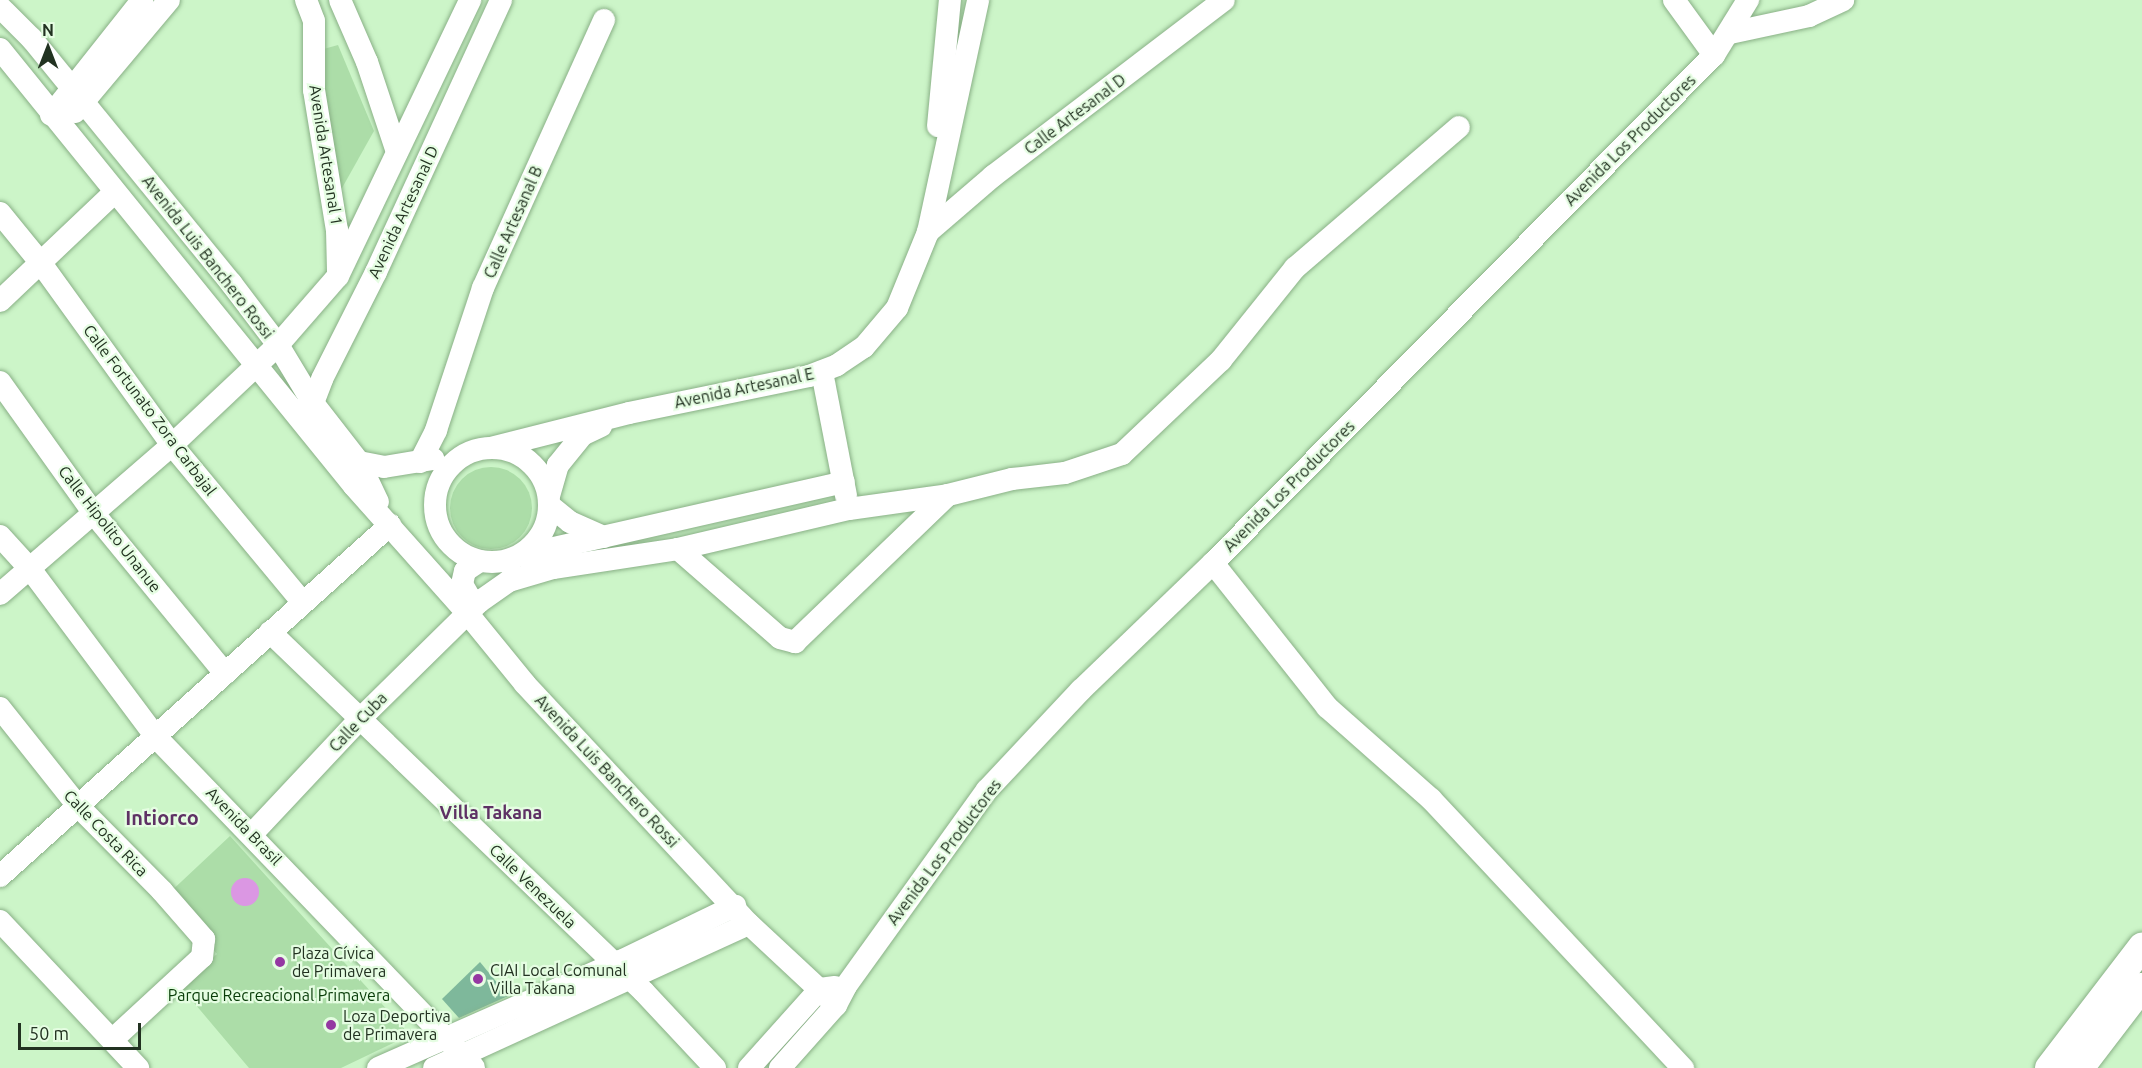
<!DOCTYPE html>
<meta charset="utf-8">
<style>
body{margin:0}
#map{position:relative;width:2142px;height:1068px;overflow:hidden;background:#ccf5c8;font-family:Ubuntu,sans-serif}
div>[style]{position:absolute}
.green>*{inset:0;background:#acdda8}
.round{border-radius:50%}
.water>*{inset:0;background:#db97e3}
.building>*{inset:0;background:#7eb89b}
.roads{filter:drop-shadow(0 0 2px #89b086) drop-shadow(0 0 2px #89b086)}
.minor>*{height:22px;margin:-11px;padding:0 11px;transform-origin:11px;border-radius:11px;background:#fff}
.minor>.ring{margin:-11px;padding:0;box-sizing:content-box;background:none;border:22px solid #fff;border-radius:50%}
.major>*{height:28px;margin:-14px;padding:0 14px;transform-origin:14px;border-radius:14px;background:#fff}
.dots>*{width:16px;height:16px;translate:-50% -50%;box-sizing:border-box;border:3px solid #e5fde2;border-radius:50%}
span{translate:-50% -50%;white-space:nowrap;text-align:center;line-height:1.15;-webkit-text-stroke:4.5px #e5fde2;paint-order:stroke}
.street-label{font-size:16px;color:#223221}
.poi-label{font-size:16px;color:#223221}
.left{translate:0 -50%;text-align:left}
.park-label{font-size:16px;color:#073b07}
.neighbourhood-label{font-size:18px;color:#5e3164;font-weight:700}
.quarter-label{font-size:20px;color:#5e3164;font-weight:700}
.north{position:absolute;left:18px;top:18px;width:60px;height:60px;-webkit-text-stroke:4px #e5fde2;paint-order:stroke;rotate:0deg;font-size:16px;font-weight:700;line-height:24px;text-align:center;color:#223221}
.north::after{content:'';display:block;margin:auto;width:21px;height:27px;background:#223221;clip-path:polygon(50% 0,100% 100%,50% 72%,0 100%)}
.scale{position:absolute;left:18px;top:1023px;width:123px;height:27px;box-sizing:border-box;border:3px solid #223221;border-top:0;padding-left:8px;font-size:18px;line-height:21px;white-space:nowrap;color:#223221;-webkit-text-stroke:4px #e5fde2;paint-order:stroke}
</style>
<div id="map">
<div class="green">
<i style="clip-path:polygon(338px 45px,374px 131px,342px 188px,338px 189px,320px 50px)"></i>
<i class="round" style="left:450px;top:467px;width:82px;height:82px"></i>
<i style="clip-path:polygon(230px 836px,410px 1035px,341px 1068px,249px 1068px,179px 985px,217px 954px,166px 896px)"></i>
</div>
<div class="water">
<i class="round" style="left:231px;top:878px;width:28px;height:28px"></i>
</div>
<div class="building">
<i style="clip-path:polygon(480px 962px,508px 996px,459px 1018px,442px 999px)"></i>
</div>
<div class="roads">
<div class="minor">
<i style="left:306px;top:0;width:22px;rotate:69deg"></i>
<i style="left:314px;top:21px;width:69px;rotate:90deg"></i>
<i style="left:314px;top:90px;width:142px;rotate:80.7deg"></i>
<i style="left:337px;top:230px;width:42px;rotate:88.6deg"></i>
<i style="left:340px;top:0;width:68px;rotate:66.5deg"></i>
<i style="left:367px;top:62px;width:95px;rotate:71.6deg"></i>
<i style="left:1674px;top:0;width:68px;rotate:54deg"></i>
<i style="left:0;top:7px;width:45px;rotate:45deg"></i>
<i style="left:32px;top:39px;width:315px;rotate:50.8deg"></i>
<i style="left:231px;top:283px;width:78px;rotate:52.8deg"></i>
<i style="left:278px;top:345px;width:68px;rotate:58.9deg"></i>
<i style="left:313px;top:403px;width:75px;rotate:52.1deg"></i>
<i style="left:359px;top:462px;width:44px;rotate:64.6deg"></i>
<i style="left:1730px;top:33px;width:81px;rotate:-12.1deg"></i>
<i style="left:1809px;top:16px;width:38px;rotate:-25deg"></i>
<i style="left:0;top:49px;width:562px;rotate:50.99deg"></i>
<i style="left:354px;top:486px;width:171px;rotate:48.3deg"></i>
<i style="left:468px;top:614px;width:90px;rotate:50.8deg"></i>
<i style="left:525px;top:684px;width:328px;rotate:47deg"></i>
<i style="left:749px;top:924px;width:119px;rotate:43deg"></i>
<i style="left:75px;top:112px;width:146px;rotate:-50deg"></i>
<i style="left:51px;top:115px;width:147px;rotate:-51.6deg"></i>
<i style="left:938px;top:126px;width:127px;rotate:-84.6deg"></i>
<i style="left:0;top:213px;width:63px;rotate:50.8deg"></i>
<i style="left:40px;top:262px;width:226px;rotate:54.2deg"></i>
<i style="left:172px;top:445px;width:205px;rotate:50.3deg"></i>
<i style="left:928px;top:232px;width:86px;rotate:-40.7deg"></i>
<i style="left:993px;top:176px;width:290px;rotate:-37.3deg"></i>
<i style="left:0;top:301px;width:158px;rotate:-43.5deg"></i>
<i style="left:822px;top:372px;width:126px;rotate:79deg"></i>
<i style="left:0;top:382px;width:163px;rotate:54.5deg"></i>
<i style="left:95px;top:515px;width:205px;rotate:50.6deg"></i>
<i style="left:306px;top:406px;width:8px;rotate:-23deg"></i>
<i style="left:313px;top:403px;width:26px;rotate:-69deg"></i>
<i style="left:322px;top:379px;width:120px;rotate:-63.2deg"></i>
<i style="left:376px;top:272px;width:299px;rotate:-65.3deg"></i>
<i style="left:491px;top:448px;width:142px;rotate:-14.2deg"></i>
<i style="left:629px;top:413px;width:184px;rotate:-11.6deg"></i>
<i style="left:809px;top:376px;width:30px;rotate:-21deg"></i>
<i style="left:837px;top:365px;width:32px;rotate:-34deg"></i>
<i style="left:864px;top:347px;width:51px;rotate:-49.8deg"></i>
<i style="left:897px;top:308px;width:82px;rotate:-67.8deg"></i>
<i style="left:928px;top:232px;width:237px;rotate:-77.8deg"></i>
<i class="ring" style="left:435px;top:448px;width:92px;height:92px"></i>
<i style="left:420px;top:462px;width:36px;rotate:-63deg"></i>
<i style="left:436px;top:430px;width:150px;rotate:-71.7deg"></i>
<i style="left:483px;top:288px;width:294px;rotate:-65.7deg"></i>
<i style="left:349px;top:468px;width:12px;rotate:-31deg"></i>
<i style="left:359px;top:462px;width:25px;rotate:11deg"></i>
<i style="left:384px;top:467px;width:50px;rotate:-9.3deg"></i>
<i style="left:549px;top:496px;width:32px;rotate:-74deg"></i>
<i style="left:558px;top:465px;width:38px;rotate:-51deg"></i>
<i style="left:582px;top:435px;width:21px;rotate:-25deg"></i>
<i style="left:549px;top:505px;width:27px;rotate:39deg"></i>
<i style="left:570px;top:522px;width:37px;rotate:24deg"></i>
<i style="left:0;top:536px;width:46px;rotate:47.6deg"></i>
<i style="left:31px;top:570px;width:207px;rotate:53.2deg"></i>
<i style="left:155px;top:736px;width:460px;rotate:46.1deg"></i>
<i style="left:678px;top:549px;width:176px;rotate:-13.2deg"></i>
<i style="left:849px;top:509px;width:100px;rotate:-8deg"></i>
<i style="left:948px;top:495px;width:66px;rotate:-14deg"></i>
<i style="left:1012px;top:479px;width:53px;rotate:-6.5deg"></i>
<i style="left:1065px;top:473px;width:60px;rotate:-18.4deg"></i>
<i style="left:1122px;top:454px;width:137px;rotate:-43.5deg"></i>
<i style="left:1221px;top:360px;width:118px;rotate:-51.2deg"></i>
<i style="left:1295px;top:268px;width:216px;rotate:-40.7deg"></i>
<i style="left:523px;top:555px;width:329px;rotate:-12.8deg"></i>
<i style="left:1213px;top:563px;width:184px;rotate:51.6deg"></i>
<i style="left:1327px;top:707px;width:139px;rotate:41.5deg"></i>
<i style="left:1431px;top:799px;width:369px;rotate:46.9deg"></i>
<i style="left:0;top:594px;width:228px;rotate:-40.9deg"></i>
<i style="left:172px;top:445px;width:146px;rotate:-43.3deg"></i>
<i style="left:278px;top:345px;width:91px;rotate:-49deg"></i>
<i style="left:338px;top:276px;width:306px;rotate:-64.4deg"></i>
<i style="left:479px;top:602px;width:10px;rotate:-156deg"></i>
<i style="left:470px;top:598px;width:16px;rotate:-120deg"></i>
<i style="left:462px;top:584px;width:13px;rotate:-77deg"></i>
<i style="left:465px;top:571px;width:18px;rotate:-34deg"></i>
<i style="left:270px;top:632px;width:519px;rotate:43.91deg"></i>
<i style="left:644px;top:992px;width:104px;rotate:46.9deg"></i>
<i style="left:0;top:708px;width:125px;rotate:51.5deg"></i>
<i style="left:78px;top:806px;width:120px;rotate:45.3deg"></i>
<i style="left:162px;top:891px;width:64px;rotate:48.8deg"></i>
<i style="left:204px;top:939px;width:18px;rotate:96deg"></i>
<i style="left:202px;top:957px;width:121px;rotate:137.3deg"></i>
<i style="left:252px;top:834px;width:158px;rotate:-46.8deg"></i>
<i style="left:360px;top:719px;width:167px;rotate:-44.5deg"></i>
<i style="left:479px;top:602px;width:37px;rotate:-35deg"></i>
<i style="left:509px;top:581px;width:46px;rotate:-16.5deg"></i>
<i style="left:553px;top:568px;width:126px;rotate:-8.6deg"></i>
<i style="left:678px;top:549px;width:135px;rotate:41.1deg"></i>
<i style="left:780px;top:638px;width:16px;rotate:15deg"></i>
<i style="left:795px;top:642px;width:212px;rotate:-43.9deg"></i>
<i style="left:0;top:876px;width:525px;rotate:-41.99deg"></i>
<i style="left:0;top:921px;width:202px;rotate:46.8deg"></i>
<i style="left:378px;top:1068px;width:266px;rotate:-23.8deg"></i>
<i style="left:621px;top:961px;width:127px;rotate:-25.8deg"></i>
<i style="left:434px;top:1068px;width:346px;rotate:-24.6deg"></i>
<i style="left:749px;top:1068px;width:106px;rotate:-48.1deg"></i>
<i style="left:820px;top:989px;width:15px;rotate:-8deg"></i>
<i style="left:780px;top:1068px;width:84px;rotate:-48.4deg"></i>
<i style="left:836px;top:1005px;width:21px;rotate:-62deg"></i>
<i style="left:846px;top:986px;width:241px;rotate:-54.3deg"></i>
<i style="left:987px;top:790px;width:137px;rotate:-46.8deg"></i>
<i style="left:1081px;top:690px;width:183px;rotate:-43.9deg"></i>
<i style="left:1213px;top:563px;width:713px;rotate:-45.4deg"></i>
<i style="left:1714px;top:55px;width:65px;rotate:-58.3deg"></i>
</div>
<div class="major">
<i style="left:2049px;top:1068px;width:153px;rotate:-52.5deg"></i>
<i style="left:2080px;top:1068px;width:102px;rotate:-52.6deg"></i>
</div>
</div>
<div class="dots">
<i style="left:280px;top:962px;background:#9538a2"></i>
<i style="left:478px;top:979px;background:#9538a2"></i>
<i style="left:331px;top:1025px;background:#9538a2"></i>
</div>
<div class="street-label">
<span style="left:1075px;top:114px;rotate:-37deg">Calle Artesanal D</span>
<span style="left:1630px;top:140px;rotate:-45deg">Avenida Los Productores</span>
<span style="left:326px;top:155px;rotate:81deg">Avenida Artesanal 1</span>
<span style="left:403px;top:212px;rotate:-65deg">Avenida Artesanal D</span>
<span style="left:513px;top:222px;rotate:-66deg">Calle Artesanal B</span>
<span style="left:208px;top:257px;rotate:52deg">Avenida Luis Banchero Rossi</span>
<span style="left:744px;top:388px;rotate:-12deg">Avenida Artesanal E</span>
<span style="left:150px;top:410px;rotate:53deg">Calle Fortunato Zora Carbajal</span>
<span style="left:1289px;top:486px;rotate:-45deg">Avenida Los Productores</span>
<span style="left:110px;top:529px;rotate:52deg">Calle Hipolito Unanue</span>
<span style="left:358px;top:722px;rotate:-46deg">Calle Cuba</span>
<span style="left:607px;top:771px;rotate:47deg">Avenida Luis Banchero Rossi</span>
<span style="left:244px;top:826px;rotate:46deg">Avenida Brasil</span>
<span style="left:106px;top:833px;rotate:46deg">Calle Costa Rica</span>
<span style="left:944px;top:852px;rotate:-53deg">Avenida Los Productores</span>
<span style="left:533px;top:886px;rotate:44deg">Calle Venezuela</span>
</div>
<div class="poi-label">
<span class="left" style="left:292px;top:962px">Plaza Cívica<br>de Primavera</span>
<span class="left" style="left:490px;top:979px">CIAI Local Comunal<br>Villa Takana</span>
<span class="left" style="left:343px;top:1025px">Loza Deportiva<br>de Primavera</span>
</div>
<div class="park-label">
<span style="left:279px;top:995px">Parque Recreacional Primavera</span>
</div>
<div class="neighbourhood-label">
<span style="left:491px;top:812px">Villa Takana</span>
</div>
<div class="quarter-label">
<span style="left:162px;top:817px">Intiorco</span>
</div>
<div class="north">N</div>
<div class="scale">50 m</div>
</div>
